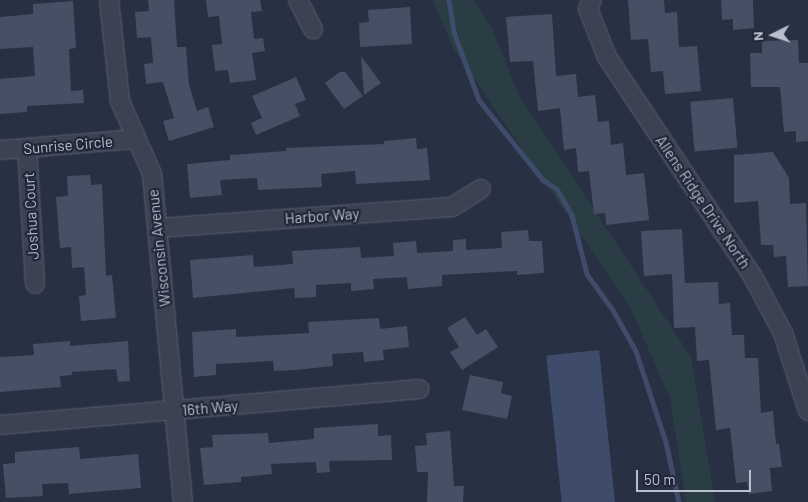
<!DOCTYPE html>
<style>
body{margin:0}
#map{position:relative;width:808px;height:502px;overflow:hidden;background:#283043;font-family:Barlow,sans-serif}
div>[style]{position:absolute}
.green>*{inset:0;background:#2a3d44}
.water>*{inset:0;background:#3e4b6b;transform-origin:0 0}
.stream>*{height:4.5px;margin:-2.25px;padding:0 2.25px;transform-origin:2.25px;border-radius:2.25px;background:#3e4b6b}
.building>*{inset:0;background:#474f64;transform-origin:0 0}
.roads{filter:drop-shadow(0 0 1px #5a6070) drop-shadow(0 0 1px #5a6070)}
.minor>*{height:18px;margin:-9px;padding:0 9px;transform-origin:9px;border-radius:9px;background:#3c4252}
span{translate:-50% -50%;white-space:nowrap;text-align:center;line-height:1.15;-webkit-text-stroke:4.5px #202738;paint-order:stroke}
.street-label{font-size:15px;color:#b9becc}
.north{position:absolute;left:748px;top:10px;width:50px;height:50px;-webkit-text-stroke:4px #202738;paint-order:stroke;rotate:266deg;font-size:14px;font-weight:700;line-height:20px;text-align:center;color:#b9becc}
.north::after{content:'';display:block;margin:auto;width:18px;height:22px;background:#b9becc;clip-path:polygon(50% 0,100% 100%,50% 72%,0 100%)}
.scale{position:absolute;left:636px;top:470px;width:115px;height:22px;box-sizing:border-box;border:2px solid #b9becc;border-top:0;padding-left:6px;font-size:15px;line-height:18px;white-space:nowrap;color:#b9becc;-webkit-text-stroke:4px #202738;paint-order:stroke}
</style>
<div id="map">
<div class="green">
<i style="clip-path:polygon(433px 0,474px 0,493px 31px,518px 94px,691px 357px,715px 502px,686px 502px,670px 398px,629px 305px,453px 48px)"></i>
</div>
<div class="water">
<i style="left:599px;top:350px;width:153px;height:53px;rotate:84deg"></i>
</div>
<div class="stream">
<i style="left:449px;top:0;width:32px;rotate:81deg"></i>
<i style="left:454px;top:32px;width:72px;rotate:69.8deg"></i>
<i style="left:479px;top:100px;width:102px;rotate:51.3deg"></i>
<i style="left:543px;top:180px;width:17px;rotate:33deg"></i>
<i style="left:557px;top:189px;width:30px;rotate:60deg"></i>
<i style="left:572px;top:215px;width:61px;rotate:75.7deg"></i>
<i style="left:587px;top:274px;width:44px;rotate:54.2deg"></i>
<i style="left:613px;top:310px;width:47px;rotate:60.7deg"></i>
<i style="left:636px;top:351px;width:96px;rotate:71.8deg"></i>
<i style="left:666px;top:442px;width:61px;rotate:77.8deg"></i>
</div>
<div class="building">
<i style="clip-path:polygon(148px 0,174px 0,177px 47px,186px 47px,189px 85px,197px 111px,208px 107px,214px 127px,169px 141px,163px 121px,174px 118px,163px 82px,146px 84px,144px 64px,153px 63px,151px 37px,137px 38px,135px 12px,149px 11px)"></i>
<i style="clip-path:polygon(206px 0,260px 0,262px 11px,251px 12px,254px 39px,263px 38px,265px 51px,252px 53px,256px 80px,230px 83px,228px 70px,215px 71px,212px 45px,222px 44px,219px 16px,208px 17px)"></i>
<i style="clip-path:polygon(628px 0,664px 0,665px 13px,677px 12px,679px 47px,697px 46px,701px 91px,665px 94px,663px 71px,651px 72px,648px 39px,631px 40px)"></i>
<i style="clip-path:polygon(721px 0,753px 0,754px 28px,733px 30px,733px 19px,722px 20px)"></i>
<i style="clip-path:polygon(73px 1px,76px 48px,69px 49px,71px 91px,83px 90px,84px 103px,27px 106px,27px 112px,0 114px,0 79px,35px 76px,33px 47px,0 49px,0 17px,33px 14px,33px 4px)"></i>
<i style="clip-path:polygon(410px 7px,412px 44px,360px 47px,359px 23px,369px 22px,368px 10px)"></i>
<i style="clip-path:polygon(552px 14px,556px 76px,576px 74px,578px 97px,595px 95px,598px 122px,609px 121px,611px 145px,623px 143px,626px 175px,644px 173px,649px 220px,606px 225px,605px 213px,594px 214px,589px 171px,578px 172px,576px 148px,564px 150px,560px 108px,538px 111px,533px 61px,510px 62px,506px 17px)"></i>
<i style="clip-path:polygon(798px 40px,799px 63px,808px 63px,808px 141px,796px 142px,796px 131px,784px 132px,780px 87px,751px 87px,750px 53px,762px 53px,762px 41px)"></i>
<i style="clip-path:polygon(361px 56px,381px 83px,364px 95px)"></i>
<i style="clip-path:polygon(340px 72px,345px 72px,363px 96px,344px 109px,325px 83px)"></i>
<i style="clip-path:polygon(296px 77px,306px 100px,295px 104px,300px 116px,256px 135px,251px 123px,262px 118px,252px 96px)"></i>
<i style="left:733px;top:98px;width:50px;height:43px;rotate:85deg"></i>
<i style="clip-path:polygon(416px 138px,417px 149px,427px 148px,430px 180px,356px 184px,355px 171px,321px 174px,322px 187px,258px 190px,257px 178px,220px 180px,222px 195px,190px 198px,187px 164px,230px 160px,230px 155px,286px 151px,286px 148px,384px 144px,384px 141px)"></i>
<i style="clip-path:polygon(773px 152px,789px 178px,790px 204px,806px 203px,808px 286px,788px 287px,786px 256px,774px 257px,773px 245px,761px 245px,758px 201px,734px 203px,734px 155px)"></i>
<i style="clip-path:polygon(90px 175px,91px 185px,102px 184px,106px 276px,112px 275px,116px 318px,81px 321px,79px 296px,86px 295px,84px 267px,72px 268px,71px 247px,60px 248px,56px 197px,68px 196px,67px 176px)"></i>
<i style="clip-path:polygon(682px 229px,685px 283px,718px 282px,719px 304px,730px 303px,732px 335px,744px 335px,745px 358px,758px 358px,761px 413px,773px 411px,776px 444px,779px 444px,782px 467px,770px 468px,772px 491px,749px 494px,747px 482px,736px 483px,730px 428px,716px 430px,709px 360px,697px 361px,695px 327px,674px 328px,672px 274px,644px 276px,641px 231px)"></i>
<i style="clip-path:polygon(528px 230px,529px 241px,542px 241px,544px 273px,517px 275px,517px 271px,442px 275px,442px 286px,408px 289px,407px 277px,373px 279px,374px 289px,351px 291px,351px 283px,316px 285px,316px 297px,295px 298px,294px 288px,193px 298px,190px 260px,253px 255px,254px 267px,293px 264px,292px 251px,360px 247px,361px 258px,394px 256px,393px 243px,416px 241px,417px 253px,453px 251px,453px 240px,466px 239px,466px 250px,502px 248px,501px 232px)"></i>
<i style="clip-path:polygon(465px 317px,477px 335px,486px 329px,498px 347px,462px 370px,450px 352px,459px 347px,447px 328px)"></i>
<i style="clip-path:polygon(379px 318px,380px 329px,407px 326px,409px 347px,383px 350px,384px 360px,364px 362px,363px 352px,332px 354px,333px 366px,295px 370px,274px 371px,273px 361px,216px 364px,216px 375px,194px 377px,192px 332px,236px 329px,236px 337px,309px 333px,308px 322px)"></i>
<i style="clip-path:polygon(70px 341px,70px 346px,128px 341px,130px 381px,118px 382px,116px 369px,72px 372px,72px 375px,60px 376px,61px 387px,0 392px,0 357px,34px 355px,33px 344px)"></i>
<i style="clip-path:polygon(470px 375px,503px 382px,501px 393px,512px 396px,507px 419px,462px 410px)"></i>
<i style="clip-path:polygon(378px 424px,378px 436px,391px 435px,392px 460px,329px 461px,330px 472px,317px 473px,316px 462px,271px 464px,272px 474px,241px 477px,241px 482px,204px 485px,200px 448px,213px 447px,212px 435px,268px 433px,269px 443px,314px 439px,314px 428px)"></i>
<i style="clip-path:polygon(450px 431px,454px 486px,464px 486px,463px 502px,427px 502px,428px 472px,417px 472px,415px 446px,427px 445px,426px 433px)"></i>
<i style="clip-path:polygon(79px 447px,80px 459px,138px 454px,141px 488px,69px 494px,68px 483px,42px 484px,43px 496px,6px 498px,3px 464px,15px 463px,15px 452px)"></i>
</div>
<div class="roads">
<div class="minor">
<i style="left:109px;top:0;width:102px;rotate:83.8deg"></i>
<i style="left:120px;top:101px;width:80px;rotate:66.3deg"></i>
<i style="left:152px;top:174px;width:329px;rotate:84.6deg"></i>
<i style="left:298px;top:0;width:33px;rotate:63deg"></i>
<i style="left:592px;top:0;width:10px;rotate:114deg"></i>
<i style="left:588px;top:9px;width:52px;rotate:68.4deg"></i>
<i style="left:607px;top:57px;width:264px;rotate:56.4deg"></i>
<i style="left:753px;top:277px;width:64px;rotate:61.8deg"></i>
<i style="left:783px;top:333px;width:82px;rotate:72.2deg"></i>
<i style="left:27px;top:148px;width:136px;rotate:86.6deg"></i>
<i style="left:0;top:150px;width:136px;rotate:-4.6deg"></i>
<i style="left:158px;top:228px;width:295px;rotate:-4.1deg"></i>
<i style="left:452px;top:207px;width:34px;rotate:-32deg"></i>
<i style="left:0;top:425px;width:421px;rotate:-4.9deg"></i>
</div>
</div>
<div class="street-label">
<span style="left:68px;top:145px;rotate:-5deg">Sunrise Circle</span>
<span style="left:703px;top:202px;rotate:56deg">Allens Ridge Drive North</span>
<span style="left:31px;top:216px;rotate:-93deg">Joshua Court</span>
<span style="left:322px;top:216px;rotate:-4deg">Harbor Way</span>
<span style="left:159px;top:248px;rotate:-96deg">Wisconsin Avenue</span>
<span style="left:210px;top:408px;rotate:-5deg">16th Way</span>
</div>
<div class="north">N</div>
<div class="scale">50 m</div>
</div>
